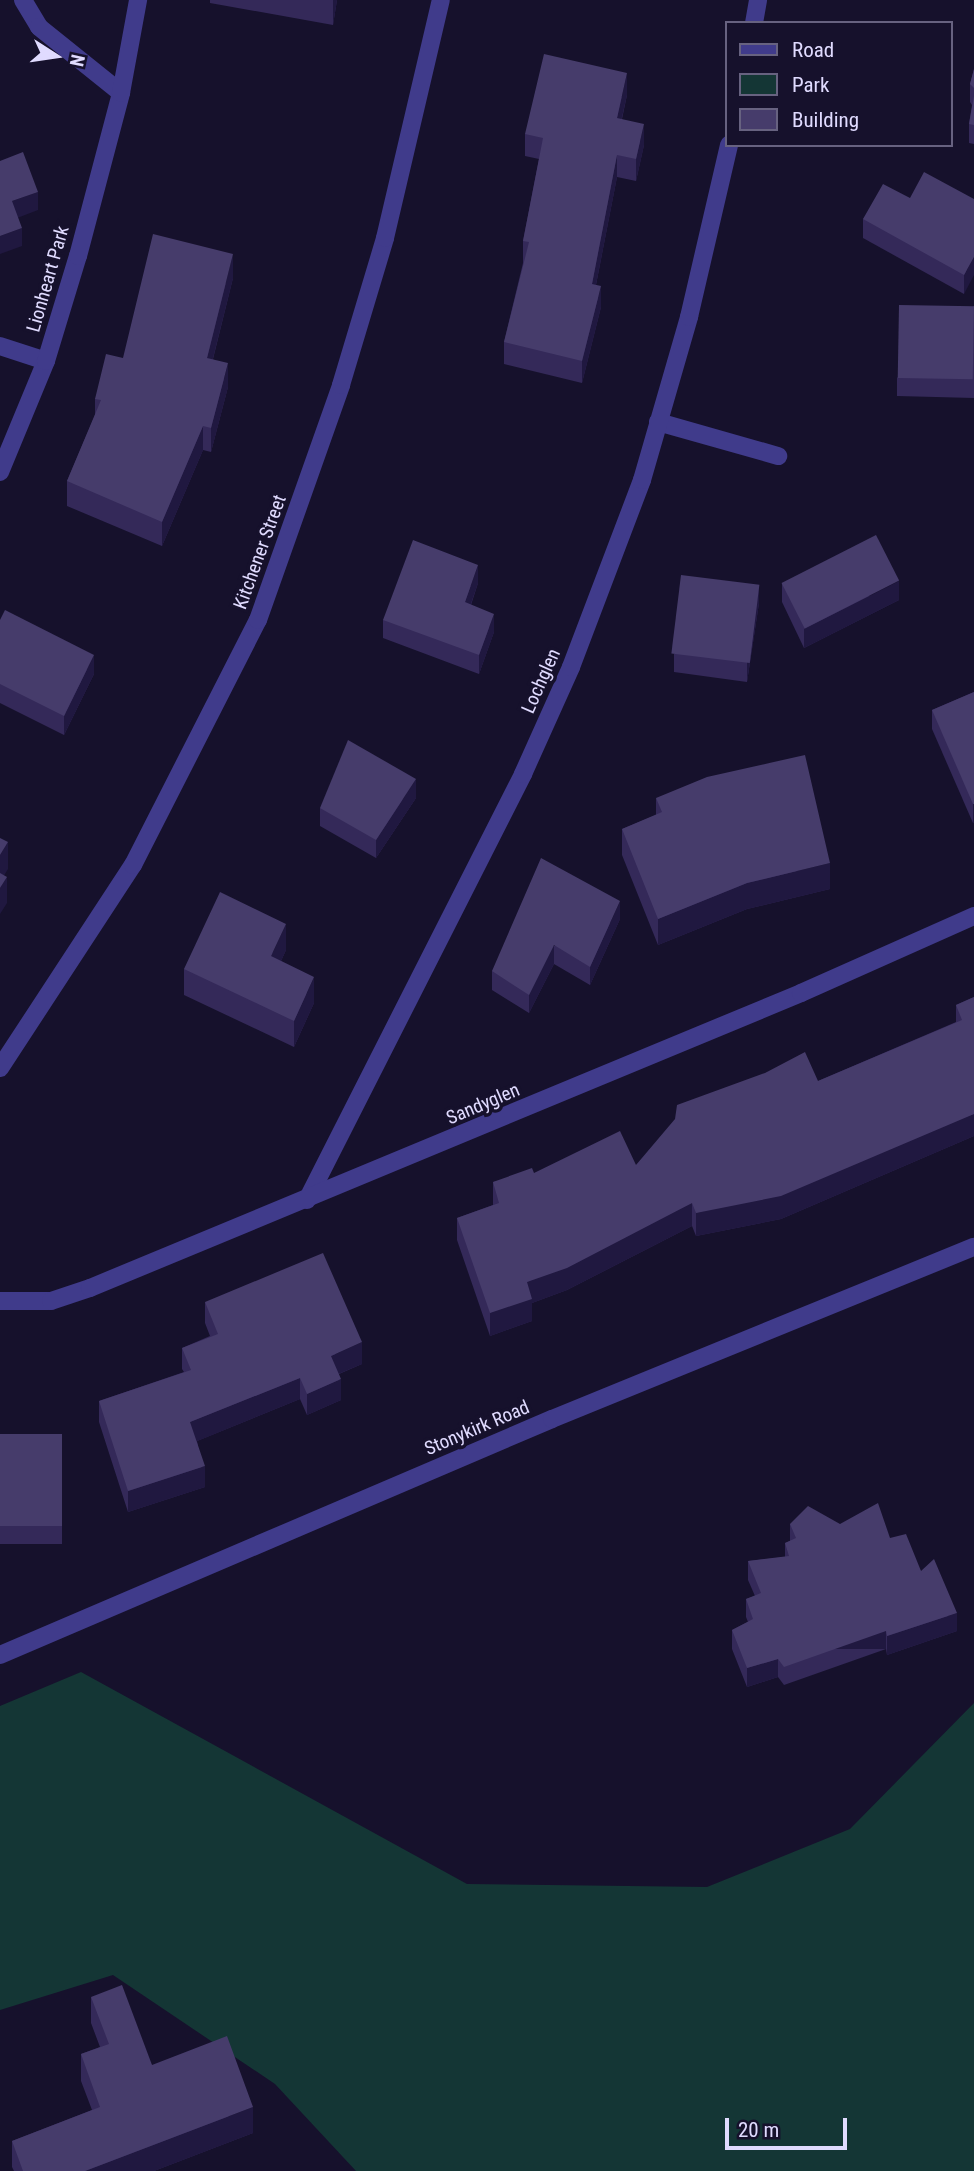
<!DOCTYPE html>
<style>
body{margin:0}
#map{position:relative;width:974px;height:2171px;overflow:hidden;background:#16112c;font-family:"Roboto Condensed",sans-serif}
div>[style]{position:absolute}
.green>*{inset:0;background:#143635}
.minor>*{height:18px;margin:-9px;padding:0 9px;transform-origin:9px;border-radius:9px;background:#403b8b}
.wall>*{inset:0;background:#342959;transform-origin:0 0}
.shaded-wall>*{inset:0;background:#201840;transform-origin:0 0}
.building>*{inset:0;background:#463c6b;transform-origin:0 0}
span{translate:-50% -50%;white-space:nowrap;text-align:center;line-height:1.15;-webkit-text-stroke:7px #16112c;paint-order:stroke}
.street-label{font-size:19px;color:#e0dbff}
.legend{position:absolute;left:725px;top:21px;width:228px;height:126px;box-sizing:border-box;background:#16112c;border:2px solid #676280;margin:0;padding:9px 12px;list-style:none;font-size:21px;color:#e0dbff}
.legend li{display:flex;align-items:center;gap:14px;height:35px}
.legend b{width:35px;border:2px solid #676280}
.north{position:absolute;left:21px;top:21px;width:70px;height:70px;-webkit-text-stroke:5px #16112c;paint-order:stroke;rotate:102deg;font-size:19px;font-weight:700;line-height:28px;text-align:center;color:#e0dbff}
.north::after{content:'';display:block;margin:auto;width:24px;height:32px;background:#e0dbff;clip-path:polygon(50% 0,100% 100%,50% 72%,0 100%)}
.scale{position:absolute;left:725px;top:2118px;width:122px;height:32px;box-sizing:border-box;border:4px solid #e0dbff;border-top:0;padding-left:9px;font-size:21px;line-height:24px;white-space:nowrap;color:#e0dbff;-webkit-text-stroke:5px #16112c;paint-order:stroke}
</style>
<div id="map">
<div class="green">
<i style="clip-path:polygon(81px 1672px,467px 1884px,707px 1887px,850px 1829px,974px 1703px,974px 2171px,356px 2171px,275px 2084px,113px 1975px,0 2010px,0 1706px)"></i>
</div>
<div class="minor">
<i style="left:23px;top:0;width:31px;rotate:59deg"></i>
<i style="left:39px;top:27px;width:105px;rotate:38.8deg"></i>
<i style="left:754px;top:23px;width:23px;rotate:-80deg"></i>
<i style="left:0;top:346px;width:48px;rotate:18.1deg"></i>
<i style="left:658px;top:422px;width:125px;rotate:15.8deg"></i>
<i style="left:0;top:472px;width:120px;rotate:-67.5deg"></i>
<i style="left:46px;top:361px;width:110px;rotate:-73.1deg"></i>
<i style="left:78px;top:256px;width:169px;rotate:-75.2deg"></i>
<i style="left:121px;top:93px;width:95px;rotate:-79.6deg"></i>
<i style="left:0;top:1068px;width:243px;rotate:-56.8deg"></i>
<i style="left:133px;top:865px;width:275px;rotate:-63deg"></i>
<i style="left:258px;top:620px;width:249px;rotate:-70.5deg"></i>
<i style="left:341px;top:385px;width:153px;rotate:-73.3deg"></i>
<i style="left:385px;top:238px;width:244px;rotate:-76.8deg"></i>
<i style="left:307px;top:1200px;width:478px;rotate:-63.1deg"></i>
<i style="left:523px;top:774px;width:117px;rotate:-65.8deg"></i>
<i style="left:571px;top:667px;width:200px;rotate:-69.2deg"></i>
<i style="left:642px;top:480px;width:170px;rotate:-73.9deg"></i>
<i style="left:689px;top:317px;width:177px;rotate:-76.9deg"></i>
<i style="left:0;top:1301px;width:51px"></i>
<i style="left:51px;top:1301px;width:41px;rotate:-18.4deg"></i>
<i style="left:90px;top:1288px;width:770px;rotate:-22.53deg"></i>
<i style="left:801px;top:993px;width:189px;rotate:-24deg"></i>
<i style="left:0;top:1655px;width:600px;rotate:-23.15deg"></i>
<i style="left:552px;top:1419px;width:456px;rotate:-22.2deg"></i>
</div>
<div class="wall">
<i style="clip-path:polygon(210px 0,337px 0,333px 25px,210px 3px)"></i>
<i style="clip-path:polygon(974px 69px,974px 144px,969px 143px,969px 124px,972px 105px,970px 102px,970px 84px)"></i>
<i style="clip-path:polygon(627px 95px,622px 119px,644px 145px,636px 181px,617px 177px,596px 285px,601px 307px,582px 383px,504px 364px,504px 342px,523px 263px,523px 241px,539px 159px,525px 156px,525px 134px)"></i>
<i style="clip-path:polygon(910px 198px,974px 199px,964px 294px,863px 238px,863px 219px)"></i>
<i style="clip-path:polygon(233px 278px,213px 359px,228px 387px,211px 452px,203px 450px,162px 546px,67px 506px,67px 481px,95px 415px,95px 399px,123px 358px)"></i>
<i style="clip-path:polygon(974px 306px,974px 398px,897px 396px,897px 378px)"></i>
<i style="clip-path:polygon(478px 583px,471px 605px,494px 632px,479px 674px,383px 638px,383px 620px)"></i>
<i style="clip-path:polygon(782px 583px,899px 600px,804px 648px,782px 602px)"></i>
<i style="clip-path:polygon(759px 603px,747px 682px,674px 672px,674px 654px)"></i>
<i style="clip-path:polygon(0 620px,94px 674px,64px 735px,0 703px)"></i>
<i style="clip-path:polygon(974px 692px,973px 823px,932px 729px,932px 710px)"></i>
<i style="clip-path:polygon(416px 798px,376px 858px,320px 826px,320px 808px)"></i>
<i style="clip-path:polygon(656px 798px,830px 889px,747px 909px,658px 945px,622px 855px,622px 829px,656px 815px)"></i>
<i style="clip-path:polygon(620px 919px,590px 985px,554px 964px,529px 1013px,492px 990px,492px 971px)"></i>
<i style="clip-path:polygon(286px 950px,281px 961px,314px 1003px,294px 1047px,184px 995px,184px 969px)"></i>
<i style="clip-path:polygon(974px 997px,974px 1136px,781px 1219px,696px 1236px,692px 1226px,567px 1290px,532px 1303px,532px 1321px,490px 1336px,457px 1240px,457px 1218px,493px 1205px,493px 1182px,534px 1173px,636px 1165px,818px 1081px,956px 1022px,956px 1005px)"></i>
<i style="clip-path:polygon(205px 1302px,362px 1364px,339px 1374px,341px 1400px,307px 1415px,300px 1399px,197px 1441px,205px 1487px,128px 1512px,99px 1422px,99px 1401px,184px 1372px,182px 1369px,182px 1348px,210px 1336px,205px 1323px)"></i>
<i style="left:0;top:1434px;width:62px;height:110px"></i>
<i style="clip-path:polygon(790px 1524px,840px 1524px,890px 1538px,921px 1571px,957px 1631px,887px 1655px,886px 1649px,784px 1685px,778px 1677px,747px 1687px,732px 1649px,732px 1630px,748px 1622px,746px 1617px,746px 1599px,755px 1596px,748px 1580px,748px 1561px,785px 1557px,785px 1543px,790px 1541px)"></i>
<i style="clip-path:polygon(91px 1997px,152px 2065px,253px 2133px,154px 2171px,14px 2171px,12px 2167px,12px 2141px,92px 2110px,81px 2081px,81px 2054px,100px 2047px,91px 2023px)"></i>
</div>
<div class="shaded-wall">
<i style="clip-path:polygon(333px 0,337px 0,333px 25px)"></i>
<i style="clip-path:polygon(627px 73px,627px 95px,617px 139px,617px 118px)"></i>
<i style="clip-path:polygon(644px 124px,644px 145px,636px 181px,636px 159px)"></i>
<i style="clip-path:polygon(617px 155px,617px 177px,592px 305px,592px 284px)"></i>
<i style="clip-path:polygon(38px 192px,38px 210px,12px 220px,12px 201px)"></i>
<i style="clip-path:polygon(22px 228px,22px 246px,0 254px,0 236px)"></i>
<i style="clip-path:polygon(233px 254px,233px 278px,207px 382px,207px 358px)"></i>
<i style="clip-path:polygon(974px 257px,974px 275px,964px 294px,964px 275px)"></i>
<i style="clip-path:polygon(601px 286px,601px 307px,582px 383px,582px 361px)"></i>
<i style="clip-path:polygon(228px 363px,228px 387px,211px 452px,211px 428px)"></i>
<i style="clip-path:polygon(203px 426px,203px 450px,162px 546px,162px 522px)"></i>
<i style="clip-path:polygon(478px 565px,478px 583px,465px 621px,465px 602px)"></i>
<i style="clip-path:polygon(899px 581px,899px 600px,804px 648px,804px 629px)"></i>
<i style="clip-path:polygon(759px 585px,759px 603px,747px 682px,747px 663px)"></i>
<i style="clip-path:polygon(494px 614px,494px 632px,479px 674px,479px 655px)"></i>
<i style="clip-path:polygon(94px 655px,94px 674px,64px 735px,64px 716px)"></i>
<i style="clip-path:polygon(416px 779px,416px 798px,376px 858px,376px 840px)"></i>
<i style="left:973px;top:804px;width:1px;height:19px"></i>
<i style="clip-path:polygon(8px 842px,8px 869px,0 882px,0 855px)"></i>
<i style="clip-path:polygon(830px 863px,830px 889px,747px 909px,658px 945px,658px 919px,747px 883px)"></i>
<i style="clip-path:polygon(7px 877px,7px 903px,0 914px,0 888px)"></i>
<i style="clip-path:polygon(620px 901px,620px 919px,590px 985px,590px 967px)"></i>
<i style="clip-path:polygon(286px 924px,286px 950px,271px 983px,271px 956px)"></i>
<i style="clip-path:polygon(554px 945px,554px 964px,529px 1013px,529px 995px)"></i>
<i style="clip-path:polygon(314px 977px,314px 1003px,294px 1047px,294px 1021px)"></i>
<i style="clip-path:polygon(974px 1114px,974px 1136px,781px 1219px,696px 1236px,696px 1213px)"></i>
<i style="clip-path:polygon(692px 1203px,692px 1226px,567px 1290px,532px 1303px,532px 1321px,490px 1336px,490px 1313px,527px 1282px)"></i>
<i style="clip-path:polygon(362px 1342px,362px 1364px,331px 1377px,331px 1356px)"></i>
<i style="clip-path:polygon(300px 1378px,300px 1399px,190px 1444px,190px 1422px)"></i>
<i style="clip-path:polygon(341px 1379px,341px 1400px,307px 1415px,307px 1394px)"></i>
<i style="clip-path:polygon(205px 1466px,205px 1487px,128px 1512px,128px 1491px)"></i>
<i style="clip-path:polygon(957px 1613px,957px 1631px,887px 1655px,887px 1636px)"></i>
<i style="left:886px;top:1631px;width:18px;height:108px;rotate:90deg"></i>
<i style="clip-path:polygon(778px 1659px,778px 1677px,747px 1687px,747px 1668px)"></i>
<i style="clip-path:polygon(253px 2107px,253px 2133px,154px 2171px,85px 2171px)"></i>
</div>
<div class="building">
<i style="clip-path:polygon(544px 54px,627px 73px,617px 118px,644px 124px,636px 159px,617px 155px,592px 284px,601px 286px,582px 361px,504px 342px,529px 242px,523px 241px,543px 138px,525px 134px)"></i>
<i style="clip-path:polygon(974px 69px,974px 88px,970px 84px)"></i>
<i style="clip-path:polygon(974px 96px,974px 125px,969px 124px)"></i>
<i style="clip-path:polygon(23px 152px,38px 192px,12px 201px,22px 228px,0 236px,0 161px)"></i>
<i style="clip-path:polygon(924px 172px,974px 199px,974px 257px,964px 275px,863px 219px,883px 184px,910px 198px)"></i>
<i style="clip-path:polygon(153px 234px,233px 254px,207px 358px,228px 363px,211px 428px,203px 426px,162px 522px,67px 481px,101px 400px,95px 399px,106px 354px,123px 358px)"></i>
<i style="left:899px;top:305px;width:75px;height:73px;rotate:1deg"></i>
<i style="left:876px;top:535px;width:51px;height:106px;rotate:63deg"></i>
<i style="clip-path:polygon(413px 540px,478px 565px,465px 602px,494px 614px,479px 655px,383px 620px)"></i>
<i style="left:681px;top:575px;width:79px;height:79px;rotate:7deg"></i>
<i style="clip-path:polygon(5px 610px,94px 655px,64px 716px,0 684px,0 620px)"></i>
<i style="clip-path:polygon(974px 692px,974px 804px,973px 804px,932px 710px)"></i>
<i style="clip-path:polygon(348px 740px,416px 779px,376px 840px,320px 808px)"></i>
<i style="clip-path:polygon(805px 755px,830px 863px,747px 883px,658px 919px,622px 829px,662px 812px,656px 798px,707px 777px)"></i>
<i style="clip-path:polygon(0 838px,8px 842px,0 855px)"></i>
<i style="clip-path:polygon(541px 858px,620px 901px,590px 967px,554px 945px,529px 995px,492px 971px)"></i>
<i style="clip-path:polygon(0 873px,7px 877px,0 888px)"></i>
<i style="clip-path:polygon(220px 892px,286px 924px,271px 956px,314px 977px,294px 1021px,184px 969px)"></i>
<i style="clip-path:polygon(974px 997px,974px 1114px,781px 1196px,696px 1213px,692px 1203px,567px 1268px,527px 1282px,532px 1299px,490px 1313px,457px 1218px,499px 1203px,493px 1182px,532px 1168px,534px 1173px,620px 1131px,636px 1165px,675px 1119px,677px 1105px,765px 1073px,805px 1052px,818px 1081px,962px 1020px,956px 1005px)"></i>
<i style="clip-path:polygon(323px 1253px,362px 1342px,331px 1356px,341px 1379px,307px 1394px,300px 1378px,190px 1422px,205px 1466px,128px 1491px,99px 1401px,191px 1370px,182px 1348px,218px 1334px,205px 1302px)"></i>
<i style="left:0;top:1434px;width:62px;height:92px"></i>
<i style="clip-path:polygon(878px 1503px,890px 1538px,906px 1534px,921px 1571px,934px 1559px,957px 1613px,887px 1636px,886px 1631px,784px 1667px,778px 1659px,747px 1668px,732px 1630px,753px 1619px,746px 1599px,761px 1593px,748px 1561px,789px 1556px,785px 1543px,796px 1538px,790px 1524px,808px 1506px,840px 1524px)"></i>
<i style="clip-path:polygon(122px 1985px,152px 2065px,227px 2036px,253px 2107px,85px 2171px,23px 2171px,12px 2141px,100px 2107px,81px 2054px,109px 2044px,91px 1997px)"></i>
</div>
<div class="street-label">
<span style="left:48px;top:279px;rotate:-74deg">Lionheart Park</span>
<span style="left:260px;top:552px;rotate:-70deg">Kitchener Street</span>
<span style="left:541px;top:681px;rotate:-66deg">Lochglen</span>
<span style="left:483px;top:1104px;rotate:-23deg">Sandyglen</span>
<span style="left:477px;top:1428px;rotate:-23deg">Stonykirk Road</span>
</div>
<ul class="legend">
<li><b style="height:9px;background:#403b8b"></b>Road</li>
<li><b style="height:19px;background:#143635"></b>Park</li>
<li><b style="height:19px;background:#463c6b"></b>Building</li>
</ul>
<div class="north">N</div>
<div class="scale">20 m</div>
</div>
